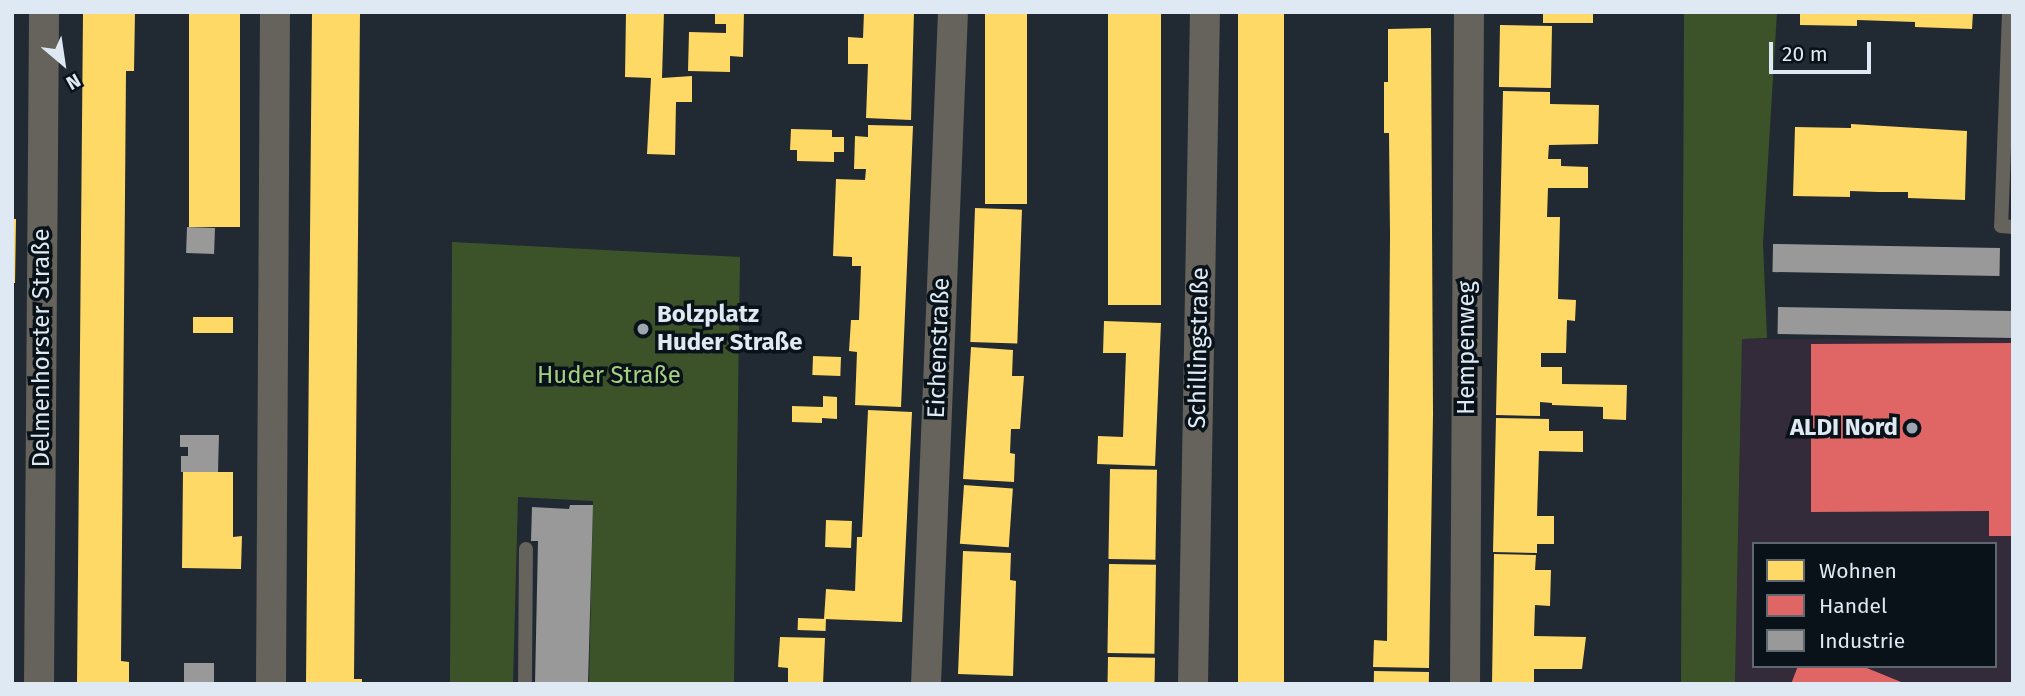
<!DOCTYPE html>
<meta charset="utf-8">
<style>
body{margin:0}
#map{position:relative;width:2025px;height:696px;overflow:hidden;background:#212932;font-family:"Fira Sans",sans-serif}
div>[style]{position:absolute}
.commercial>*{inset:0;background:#332b39}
.green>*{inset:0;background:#3c532a}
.homes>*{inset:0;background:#ffd966;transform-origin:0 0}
.shops>*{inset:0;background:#e06666}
.industry>*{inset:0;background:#999;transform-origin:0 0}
.service>*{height:14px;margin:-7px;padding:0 7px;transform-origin:7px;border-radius:7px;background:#66625c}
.minor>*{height:30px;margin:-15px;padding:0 15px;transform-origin:15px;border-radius:15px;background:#66625c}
.dots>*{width:19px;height:19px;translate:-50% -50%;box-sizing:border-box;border:4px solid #0a1219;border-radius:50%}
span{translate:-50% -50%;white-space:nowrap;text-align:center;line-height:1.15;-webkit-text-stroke:7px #0a1219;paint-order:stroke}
.poi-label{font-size:24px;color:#dee9f3;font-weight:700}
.left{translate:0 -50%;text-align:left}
.right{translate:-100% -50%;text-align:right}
.street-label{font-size:24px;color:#dee9f3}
.park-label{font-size:24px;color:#a5d080}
.frame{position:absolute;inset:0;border:14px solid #dee9f3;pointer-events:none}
.legend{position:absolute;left:1752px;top:542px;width:245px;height:126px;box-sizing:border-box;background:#0a1219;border:2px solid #5f6870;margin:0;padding:9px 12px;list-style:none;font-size:21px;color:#dee9f3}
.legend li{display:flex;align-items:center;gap:14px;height:35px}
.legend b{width:35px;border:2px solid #5f6870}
.north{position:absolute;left:28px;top:28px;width:70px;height:70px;-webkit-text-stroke:5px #0a1219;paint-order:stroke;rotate:151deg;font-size:19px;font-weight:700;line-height:28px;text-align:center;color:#dee9f3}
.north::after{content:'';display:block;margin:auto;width:24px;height:32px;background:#dee9f3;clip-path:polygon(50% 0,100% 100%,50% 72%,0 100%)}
.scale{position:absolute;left:1769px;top:42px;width:102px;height:32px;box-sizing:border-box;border:4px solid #dee9f3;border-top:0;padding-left:9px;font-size:21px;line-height:24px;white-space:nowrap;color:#dee9f3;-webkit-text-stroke:5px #0a1219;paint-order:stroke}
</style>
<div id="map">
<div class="commercial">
<i style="clip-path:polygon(evenodd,1742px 339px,2013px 339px,2013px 684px,1735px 684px,1742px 339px,1754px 544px,1995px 544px,1995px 666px,1754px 666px,1754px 544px)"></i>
</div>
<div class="green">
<i style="clip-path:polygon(1684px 12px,1777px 12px,1763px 243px,1767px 338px,1742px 339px,1735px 684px,1681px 684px)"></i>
<i style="clip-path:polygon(452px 242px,740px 257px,734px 684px,589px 684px,593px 501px,518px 497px,513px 684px,450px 684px)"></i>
</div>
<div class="homes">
<i style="clip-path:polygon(83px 12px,135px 12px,134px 71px,126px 71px,125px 195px,121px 661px,129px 662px,129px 684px,77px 684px)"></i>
<i style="left:189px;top:12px;width:51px;height:215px"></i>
<i style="clip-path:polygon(312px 12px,360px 12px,354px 679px,362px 679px,362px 684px,306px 684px)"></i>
<i style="clip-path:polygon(626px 12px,664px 12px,662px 78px,692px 76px,692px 102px,676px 102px,675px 155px,647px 154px,651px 78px,625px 77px)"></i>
<i style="clip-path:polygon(715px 12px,744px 12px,743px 57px,730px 56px,730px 72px,688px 71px,689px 32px,726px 33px,726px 24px,715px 24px)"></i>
<i style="clip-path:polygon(864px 12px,914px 12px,911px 120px,866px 118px,868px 64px,848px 64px,848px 37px,863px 38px)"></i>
<i style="left:985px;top:12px;width:42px;height:192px"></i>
<i style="left:1108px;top:12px;width:53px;height:293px"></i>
<i style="left:1238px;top:12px;width:46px;height:672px"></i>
<i style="left:1543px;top:12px;width:50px;height:11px"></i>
<i style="clip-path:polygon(1800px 12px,1973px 12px,1972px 29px,1915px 27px,1915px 22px,1857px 20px,1857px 26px,1800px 25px)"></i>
<i style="left:1500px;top:25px;width:52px;height:62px;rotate:1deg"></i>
<i style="clip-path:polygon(1431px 28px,1433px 414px,1429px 668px,1373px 667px,1374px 640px,1387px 641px,1390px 235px,1389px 133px,1384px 133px,1384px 82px,1388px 82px,1388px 29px)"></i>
<i style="clip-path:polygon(1503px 91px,1550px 92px,1550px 104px,1599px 105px,1598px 144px,1549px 145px,1548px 159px,1561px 159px,1561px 166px,1588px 167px,1588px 188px,1548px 188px,1547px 217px,1560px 217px,1558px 299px,1576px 300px,1575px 321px,1567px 320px,1566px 353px,1541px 353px,1541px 367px,1562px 367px,1562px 384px,1627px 385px,1626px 420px,1603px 419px,1603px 407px,1552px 405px,1552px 403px,1540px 402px,1540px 416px,1496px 415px)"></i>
<i style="clip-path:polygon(1851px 124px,1967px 131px,1965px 200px,1908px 198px,1908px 192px,1879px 192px,1850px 191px,1850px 197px,1793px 196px,1795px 127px,1851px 128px)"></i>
<i style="clip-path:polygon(868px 125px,913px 126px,901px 407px,855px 405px,857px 352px,849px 351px,851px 320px,859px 320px,861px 266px,852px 266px,852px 257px,833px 256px,836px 179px,865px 180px,866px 169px,854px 169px,855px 136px,868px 137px)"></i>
<i style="clip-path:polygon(791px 129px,832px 130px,832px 137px,844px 137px,844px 152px,834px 152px,834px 162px,797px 161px,797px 150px,790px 150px)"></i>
<i style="left:975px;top:208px;width:47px;height:134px;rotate:2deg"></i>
<i style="clip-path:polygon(12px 219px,16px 219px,15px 283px,12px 283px)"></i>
<i style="left:193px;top:317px;width:40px;height:16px"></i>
<i style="clip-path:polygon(1104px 321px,1161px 323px,1155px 466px,1097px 464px,1098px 436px,1123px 437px,1126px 353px,1103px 353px)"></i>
<i style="clip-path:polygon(971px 347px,1013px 350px,1012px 376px,1024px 376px,1020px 429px,1011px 429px,1010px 453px,1015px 454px,1014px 482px,963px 479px)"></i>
<i style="left:813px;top:356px;width:28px;height:19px;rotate:2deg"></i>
<i style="clip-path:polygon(823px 396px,837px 397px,837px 419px,822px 418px,822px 423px,792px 422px,792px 406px,823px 407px)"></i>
<i style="clip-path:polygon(868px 410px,912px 412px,902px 622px,824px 619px,826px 589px,855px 591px,857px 537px,862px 537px)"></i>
<i style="clip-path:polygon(1496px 418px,1549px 419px,1549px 431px,1583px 431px,1583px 452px,1539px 451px,1537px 516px,1554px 516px,1554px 544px,1537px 544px,1537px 553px,1493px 552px)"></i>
<i style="left:1110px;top:469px;width:47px;height:90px;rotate:1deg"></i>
<i style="clip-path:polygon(183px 472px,233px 472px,233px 537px,242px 536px,241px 569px,182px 568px)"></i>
<i style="left:964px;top:485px;width:49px;height:59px;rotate:4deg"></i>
<i style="left:826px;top:520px;width:26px;height:27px;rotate:2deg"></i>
<i style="clip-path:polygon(963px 551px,1011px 553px,1010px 580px,1016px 581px,1013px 676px,958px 674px)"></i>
<i style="clip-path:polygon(1494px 554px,1536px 555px,1535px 570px,1551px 570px,1550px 606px,1535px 605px,1534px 636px,1586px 637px,1582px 669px,1534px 669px,1534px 684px,1492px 684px)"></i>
<i style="left:1109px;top:564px;width:47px;height:89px;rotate:1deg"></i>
<i style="left:798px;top:618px;width:28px;height:12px;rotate:2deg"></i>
<i style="clip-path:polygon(780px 637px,825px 638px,823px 684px,788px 684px,788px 668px,778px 667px)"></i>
<i style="left:1108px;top:657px;width:47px;height:27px;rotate:1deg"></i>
<i style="left:1374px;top:671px;width:55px;height:13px;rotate:1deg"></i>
</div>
<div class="shops">
<i style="clip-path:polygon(2013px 343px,2013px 536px,1989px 536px,1989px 511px,1811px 512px,1811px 344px)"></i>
<i style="clip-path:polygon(1798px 666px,1862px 666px,1906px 684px,1791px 684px)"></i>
</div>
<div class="industry">
<i style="left:187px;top:227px;width:28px;height:26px;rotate:2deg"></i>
<i style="left:1773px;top:244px;width:227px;height:28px;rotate:1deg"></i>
<i style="left:1778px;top:307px;width:235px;height:27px;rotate:1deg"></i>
<i style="clip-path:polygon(180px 435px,219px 435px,218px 472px,181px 472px,181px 456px,188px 456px,188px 447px,180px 447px)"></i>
<i style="clip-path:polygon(570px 505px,593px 505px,588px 684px,535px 684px,538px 541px,531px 541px,532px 507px,569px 509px)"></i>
<i style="left:184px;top:663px;width:30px;height:21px"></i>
</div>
<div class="service">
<i style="left:2009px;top:12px;width:214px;rotate:92.1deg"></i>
<i style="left:2001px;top:226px;width:12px;rotate:5deg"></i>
<i style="left:525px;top:684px;width:135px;rotate:-89.6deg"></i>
</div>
<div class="minor">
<i style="left:39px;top:684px;width:672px;rotate:-89.57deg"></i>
<i style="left:271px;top:684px;width:672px;rotate:-89.66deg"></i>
<i style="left:926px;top:684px;width:673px;rotate:-87.7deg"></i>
<i style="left:1193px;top:684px;width:672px;rotate:-88.98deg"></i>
<i style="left:1465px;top:684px;width:672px;rotate:-89.66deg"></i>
</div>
<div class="dots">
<i style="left:643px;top:329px;background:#9ca6af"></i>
<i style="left:1912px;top:428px;background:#9ca6af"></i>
</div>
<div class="poi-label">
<span class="left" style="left:657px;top:329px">Bolzplatz<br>Huder Straße</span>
<span class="right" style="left:1898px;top:428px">ALDI Nord</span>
</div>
<div class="street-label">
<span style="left:42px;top:348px;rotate:-90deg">Delmenhorster Straße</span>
<span style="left:939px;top:348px;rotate:-88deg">Eichenstraße</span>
<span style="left:1199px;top:348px;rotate:-89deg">Schillingstraße</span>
<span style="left:1467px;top:348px;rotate:-90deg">Hempenweg</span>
</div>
<div class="park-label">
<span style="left:609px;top:376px">Huder Straße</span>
</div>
<div class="frame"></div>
<ul class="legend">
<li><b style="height:19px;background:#ffd966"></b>Wohnen</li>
<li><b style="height:19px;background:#e06666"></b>Handel</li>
<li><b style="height:19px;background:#999"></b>Industrie</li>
</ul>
<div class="north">N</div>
<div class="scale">20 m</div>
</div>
